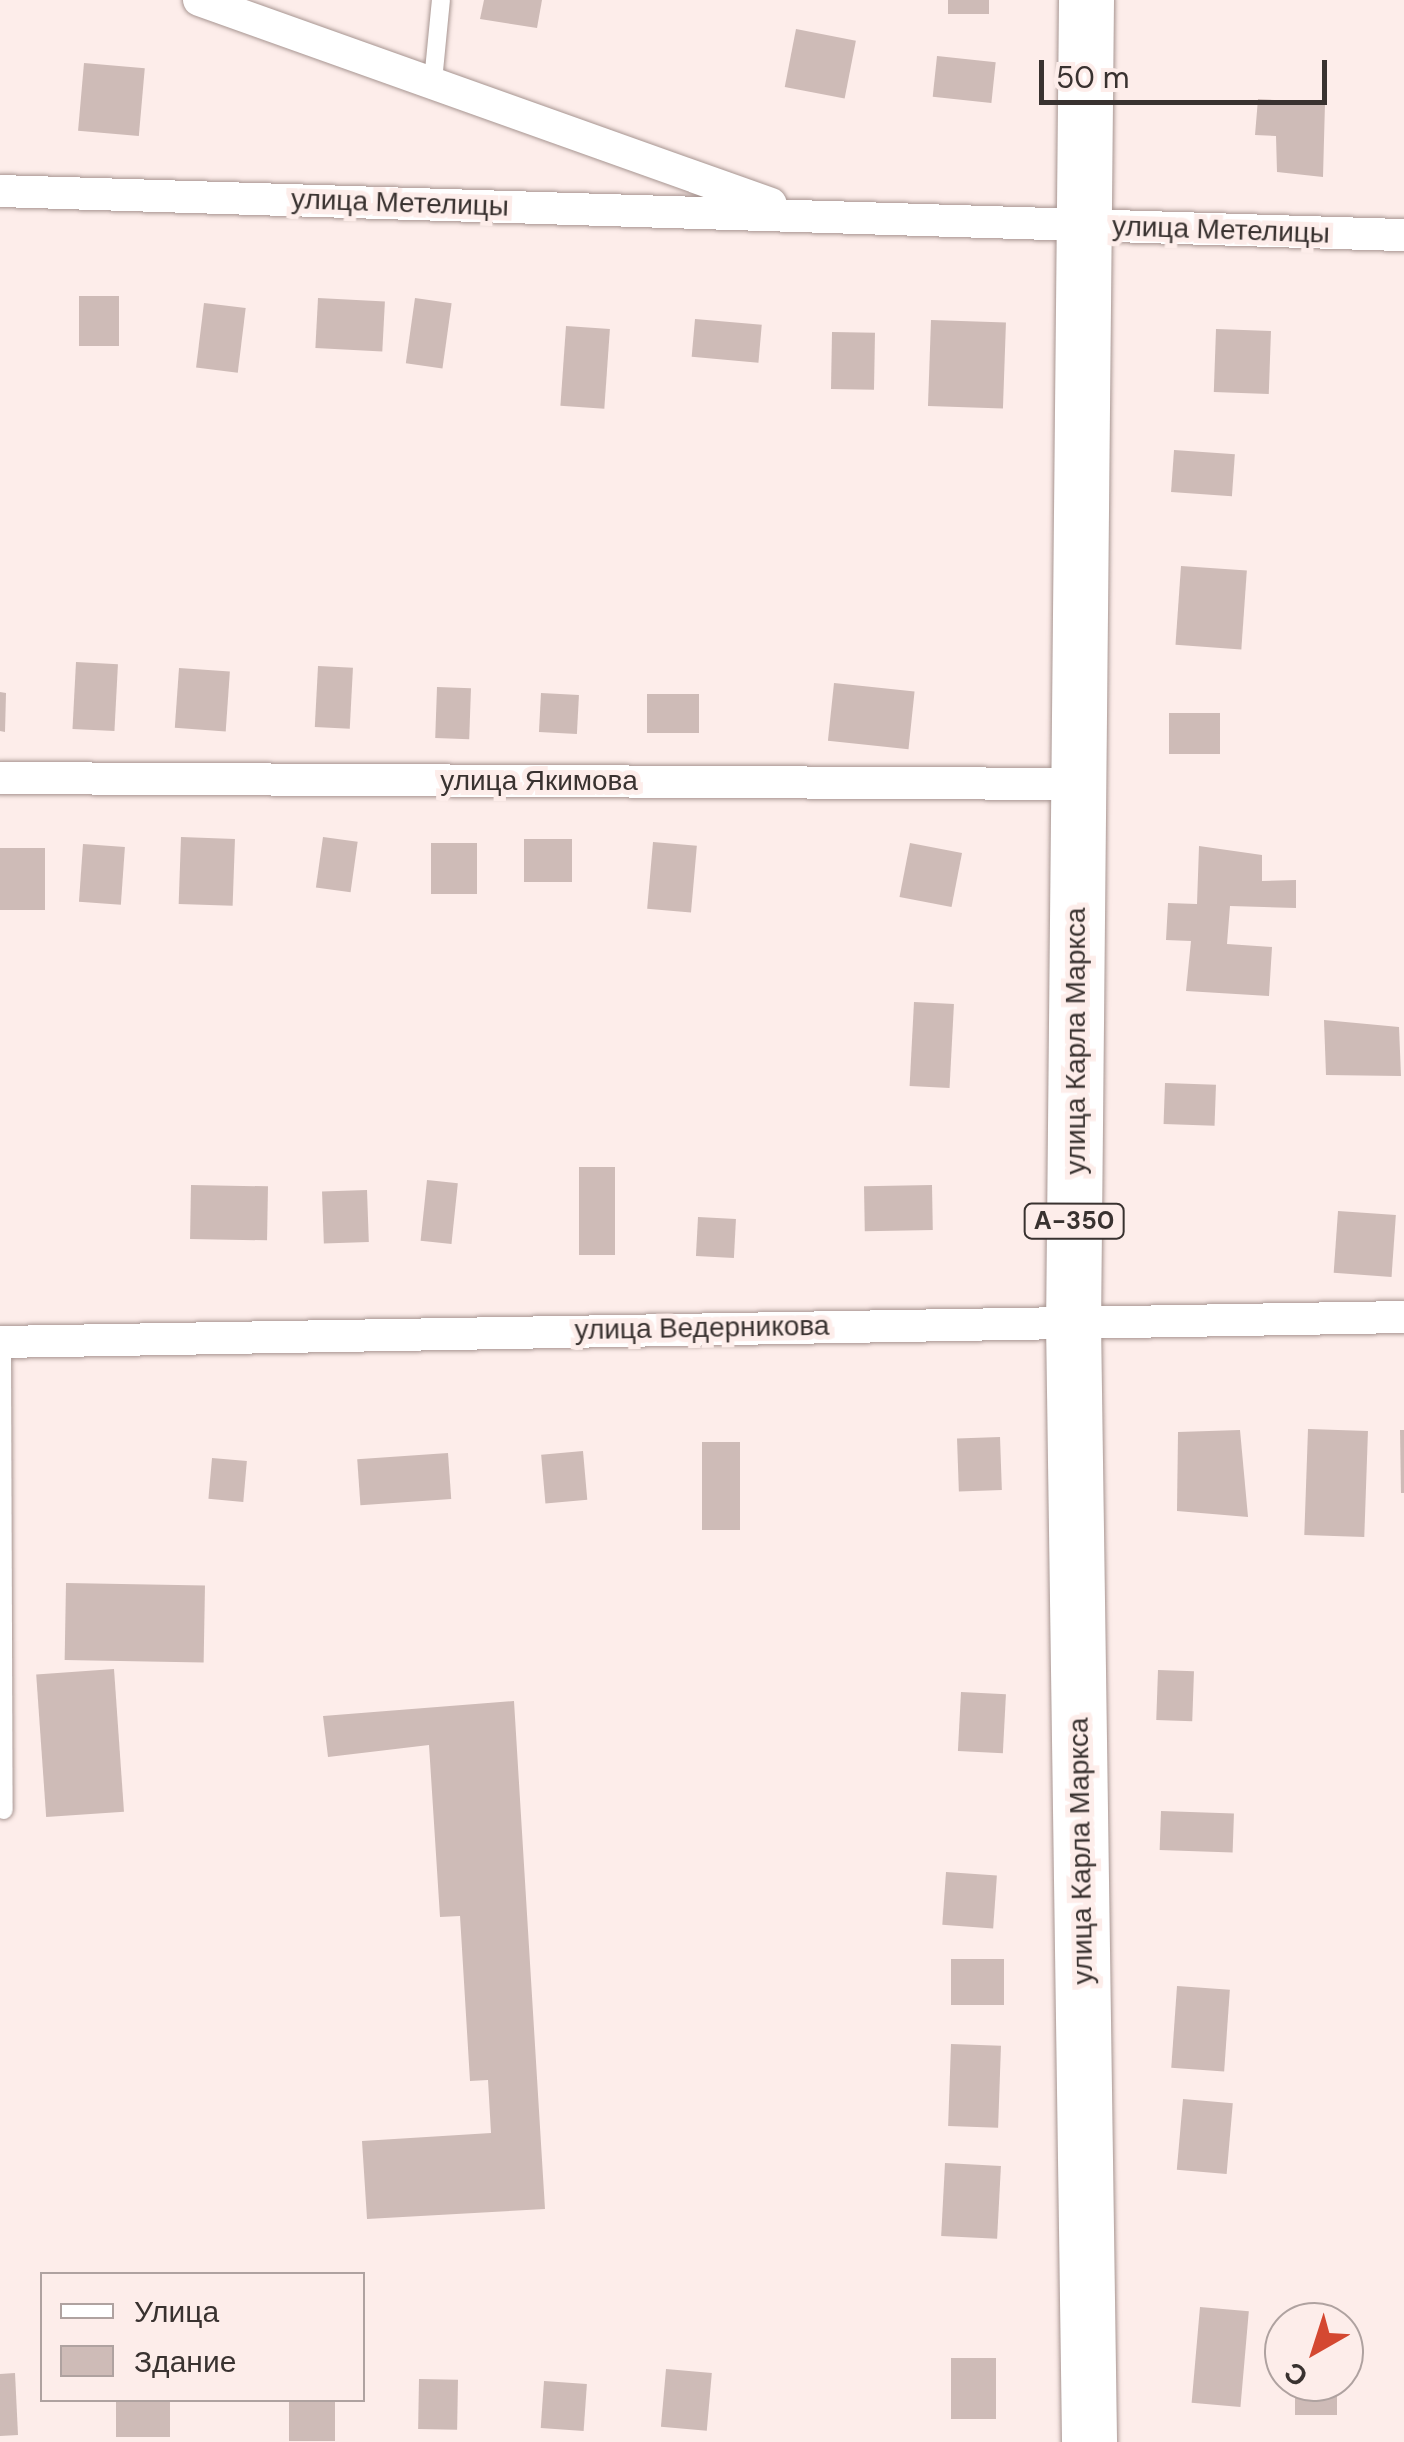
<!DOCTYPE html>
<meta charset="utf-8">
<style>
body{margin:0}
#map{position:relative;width:1404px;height:2442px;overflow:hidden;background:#fdedea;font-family:"DM Sans",sans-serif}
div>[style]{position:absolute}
.building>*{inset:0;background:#cebbb7;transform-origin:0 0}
.roads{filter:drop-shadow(0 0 2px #a79591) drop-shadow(0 0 2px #a79591)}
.service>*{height:18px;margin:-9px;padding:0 9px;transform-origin:9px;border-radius:9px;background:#fff}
.minor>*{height:32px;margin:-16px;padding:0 16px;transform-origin:16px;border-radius:16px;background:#fff}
.trunk>*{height:55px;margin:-27.5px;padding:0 27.5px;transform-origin:27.5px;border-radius:27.5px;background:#fff}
span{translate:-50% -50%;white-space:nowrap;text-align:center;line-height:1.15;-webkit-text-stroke:10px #fdedea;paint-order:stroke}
.shield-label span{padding:2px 8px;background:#fdedea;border:2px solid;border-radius:8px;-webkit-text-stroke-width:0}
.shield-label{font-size:25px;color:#393230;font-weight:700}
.street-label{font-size:28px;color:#393230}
.legend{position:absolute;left:40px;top:2272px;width:325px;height:130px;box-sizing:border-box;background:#fdedea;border:2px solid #afa2a0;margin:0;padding:12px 18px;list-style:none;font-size:30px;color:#393230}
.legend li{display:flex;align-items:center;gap:20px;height:50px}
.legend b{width:50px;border:2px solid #afa2a0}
.north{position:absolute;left:1264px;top:2302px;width:100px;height:100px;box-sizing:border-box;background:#fdedea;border:2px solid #afa2a0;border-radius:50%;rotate:219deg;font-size:28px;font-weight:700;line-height:40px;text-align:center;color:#393230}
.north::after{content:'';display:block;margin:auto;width:35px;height:45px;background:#d44831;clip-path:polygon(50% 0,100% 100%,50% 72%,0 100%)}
.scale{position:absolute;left:1039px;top:60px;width:288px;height:45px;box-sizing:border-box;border:5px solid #393230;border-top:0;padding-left:12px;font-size:30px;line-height:35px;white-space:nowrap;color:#393230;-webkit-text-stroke:8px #fdedea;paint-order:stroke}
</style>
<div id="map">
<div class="building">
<i style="clip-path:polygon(484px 0,542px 0,537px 28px,480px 19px)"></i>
<i style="left:948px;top:0;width:41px;height:14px"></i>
<i style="left:796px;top:29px;width:61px;height:59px;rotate:11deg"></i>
<i style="left:937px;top:56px;width:59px;height:41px;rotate:6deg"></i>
<i style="left:84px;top:63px;width:61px;height:68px;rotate:5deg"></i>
<i style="clip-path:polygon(1258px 99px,1325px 103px,1323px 177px,1277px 172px,1276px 136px,1255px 135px)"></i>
<i style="left:79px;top:296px;width:40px;height:50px"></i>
<i style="left:318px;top:298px;width:67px;height:50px;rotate:3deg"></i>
<i style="left:415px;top:298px;width:37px;height:66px;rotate:8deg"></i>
<i style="left:204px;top:303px;width:42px;height:65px;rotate:7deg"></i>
<i style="left:695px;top:319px;width:67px;height:38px;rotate:5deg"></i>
<i style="left:931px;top:320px;width:75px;height:86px;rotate:2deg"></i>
<i style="left:566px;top:326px;width:44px;height:80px;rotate:4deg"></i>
<i style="left:1216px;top:329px;width:55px;height:63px;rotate:2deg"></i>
<i style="left:832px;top:332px;width:43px;height:57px;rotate:1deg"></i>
<i style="left:1174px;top:450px;width:61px;height:42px;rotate:4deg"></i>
<i style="left:1181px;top:566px;width:66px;height:79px;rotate:4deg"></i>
<i style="left:76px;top:662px;width:42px;height:67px;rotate:3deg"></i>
<i style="left:318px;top:666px;width:35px;height:61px;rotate:3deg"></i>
<i style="left:179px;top:668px;width:51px;height:60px;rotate:4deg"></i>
<i style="left:834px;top:683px;width:81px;height:58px;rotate:6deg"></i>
<i style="left:437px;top:687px;width:34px;height:51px;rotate:2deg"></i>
<i style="clip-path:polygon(0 692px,6px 693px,5px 732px,0 731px)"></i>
<i style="left:541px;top:693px;width:38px;height:39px;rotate:3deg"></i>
<i style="left:647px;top:694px;width:52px;height:39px"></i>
<i style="left:1169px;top:713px;width:51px;height:41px"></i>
<i style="left:181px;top:837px;width:54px;height:67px;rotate:2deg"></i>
<i style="left:323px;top:837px;width:35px;height:51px;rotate:8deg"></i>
<i style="left:524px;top:839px;width:48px;height:43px"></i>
<i style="left:653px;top:842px;width:44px;height:67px;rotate:5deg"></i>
<i style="left:431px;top:843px;width:46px;height:51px"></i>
<i style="left:910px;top:843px;width:53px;height:55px;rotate:11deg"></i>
<i style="left:83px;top:844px;width:42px;height:58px;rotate:4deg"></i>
<i style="clip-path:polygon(1199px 846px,1262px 855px,1262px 881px,1296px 880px,1296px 908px,1230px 906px,1227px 944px,1272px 947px,1269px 996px,1186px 991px,1191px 941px,1166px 940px,1168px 903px,1197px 904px)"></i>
<i style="left:0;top:848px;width:45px;height:62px"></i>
<i style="left:914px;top:1002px;width:40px;height:84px;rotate:3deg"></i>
<i style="clip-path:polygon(1324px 1020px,1399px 1027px,1401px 1076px,1326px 1075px)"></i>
<i style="left:1165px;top:1083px;width:51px;height:41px;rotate:2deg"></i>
<i style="left:579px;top:1167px;width:36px;height:88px"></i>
<i style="left:427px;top:1180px;width:31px;height:61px;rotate:6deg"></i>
<i style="left:191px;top:1185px;width:77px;height:54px;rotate:1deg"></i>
<i style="left:932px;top:1185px;width:45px;height:68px;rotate:89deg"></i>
<i style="left:367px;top:1190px;width:52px;height:45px;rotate:88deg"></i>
<i style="left:1338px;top:1211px;width:58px;height:62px;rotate:4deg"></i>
<i style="left:698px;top:1217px;width:38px;height:39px;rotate:3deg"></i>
<i style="left:1308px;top:1429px;width:60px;height:106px;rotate:2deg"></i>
<i style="clip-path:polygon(1240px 1430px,1248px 1517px,1177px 1511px,1178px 1432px)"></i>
<i style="clip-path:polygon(1400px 1430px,1404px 1430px,1404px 1493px,1401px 1493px)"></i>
<i style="left:1000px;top:1437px;width:53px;height:43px;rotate:88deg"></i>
<i style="left:702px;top:1442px;width:38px;height:88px"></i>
<i style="left:583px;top:1451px;width:49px;height:42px;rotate:85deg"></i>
<i style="left:448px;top:1453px;width:46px;height:91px;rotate:86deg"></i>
<i style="left:212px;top:1458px;width:35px;height:41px;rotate:5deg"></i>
<i style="left:66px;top:1583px;width:139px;height:77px;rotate:1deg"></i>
<i style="left:114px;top:1669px;width:143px;height:78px;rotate:86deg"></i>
<i style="left:1158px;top:1670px;width:36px;height:50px;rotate:2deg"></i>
<i style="left:961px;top:1692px;width:45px;height:59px;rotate:3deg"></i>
<i style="clip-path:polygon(514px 1701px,545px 2209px,367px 2219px,362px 2141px,491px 2133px,488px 2080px,470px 2081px,460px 1916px,440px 1917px,429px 1745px,328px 1757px,323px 1716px)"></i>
<i style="left:1161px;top:1811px;width:73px;height:39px;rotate:2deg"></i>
<i style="left:946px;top:1872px;width:51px;height:53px;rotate:4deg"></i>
<i style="left:951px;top:1959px;width:53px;height:46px"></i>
<i style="left:1177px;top:1986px;width:53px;height:82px;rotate:4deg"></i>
<i style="left:951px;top:2044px;width:50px;height:82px;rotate:2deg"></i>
<i style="left:1183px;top:2099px;width:50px;height:71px;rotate:5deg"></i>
<i style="left:945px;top:2163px;width:56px;height:73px;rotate:3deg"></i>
<i style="left:1200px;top:2307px;width:49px;height:96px;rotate:5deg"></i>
<i style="left:996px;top:2358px;width:61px;height:45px;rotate:90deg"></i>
<i style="left:666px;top:2369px;width:46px;height:58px;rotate:5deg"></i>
<i style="clip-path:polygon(15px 2373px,18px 2435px,0 2436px,0 2374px)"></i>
<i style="left:419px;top:2379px;width:39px;height:50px;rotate:1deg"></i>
<i style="left:544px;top:2381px;width:43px;height:47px;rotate:4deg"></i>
<i style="left:1295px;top:2382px;width:42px;height:33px"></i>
<i style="left:116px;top:2400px;width:54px;height:37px"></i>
<i style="left:289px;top:2400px;width:46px;height:41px"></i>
</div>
<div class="roads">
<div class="service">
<i style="left:433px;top:81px;width:81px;rotate:-84.4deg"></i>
<i style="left:2px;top:1342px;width:468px;rotate:89.8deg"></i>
</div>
<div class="minor">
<i style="left:199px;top:0;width:607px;rotate:19.63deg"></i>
<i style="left:0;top:191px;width:1405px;rotate:1.8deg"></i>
<i style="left:0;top:778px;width:1078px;rotate:0.32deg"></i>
<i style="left:0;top:1342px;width:1404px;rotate:-1.02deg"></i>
</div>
<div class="trunk">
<i style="left:1086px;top:0;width:1321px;rotate:90.56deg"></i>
<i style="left:1073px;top:1321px;width:1121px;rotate:89.18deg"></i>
</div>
</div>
<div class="shield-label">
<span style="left:1074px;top:1221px">А-350</span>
</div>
<div class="street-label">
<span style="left:400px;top:203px;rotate:2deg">улица Метелицы</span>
<span style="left:1221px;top:230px;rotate:2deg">улица Метелицы</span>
<span style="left:539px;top:781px">улица Якимова</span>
<span style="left:1076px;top:1041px;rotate:-90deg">улица Карла Маркса</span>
<span style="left:702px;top:1328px;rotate:-1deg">улица Ведерникова</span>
<span style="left:1081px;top:1851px;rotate:-91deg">улица Карла Маркса</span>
</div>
<ul class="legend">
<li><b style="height:12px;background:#fff"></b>Улица</li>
<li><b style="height:28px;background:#cebbb7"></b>Здание</li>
</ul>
<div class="north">С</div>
<div class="scale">50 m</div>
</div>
